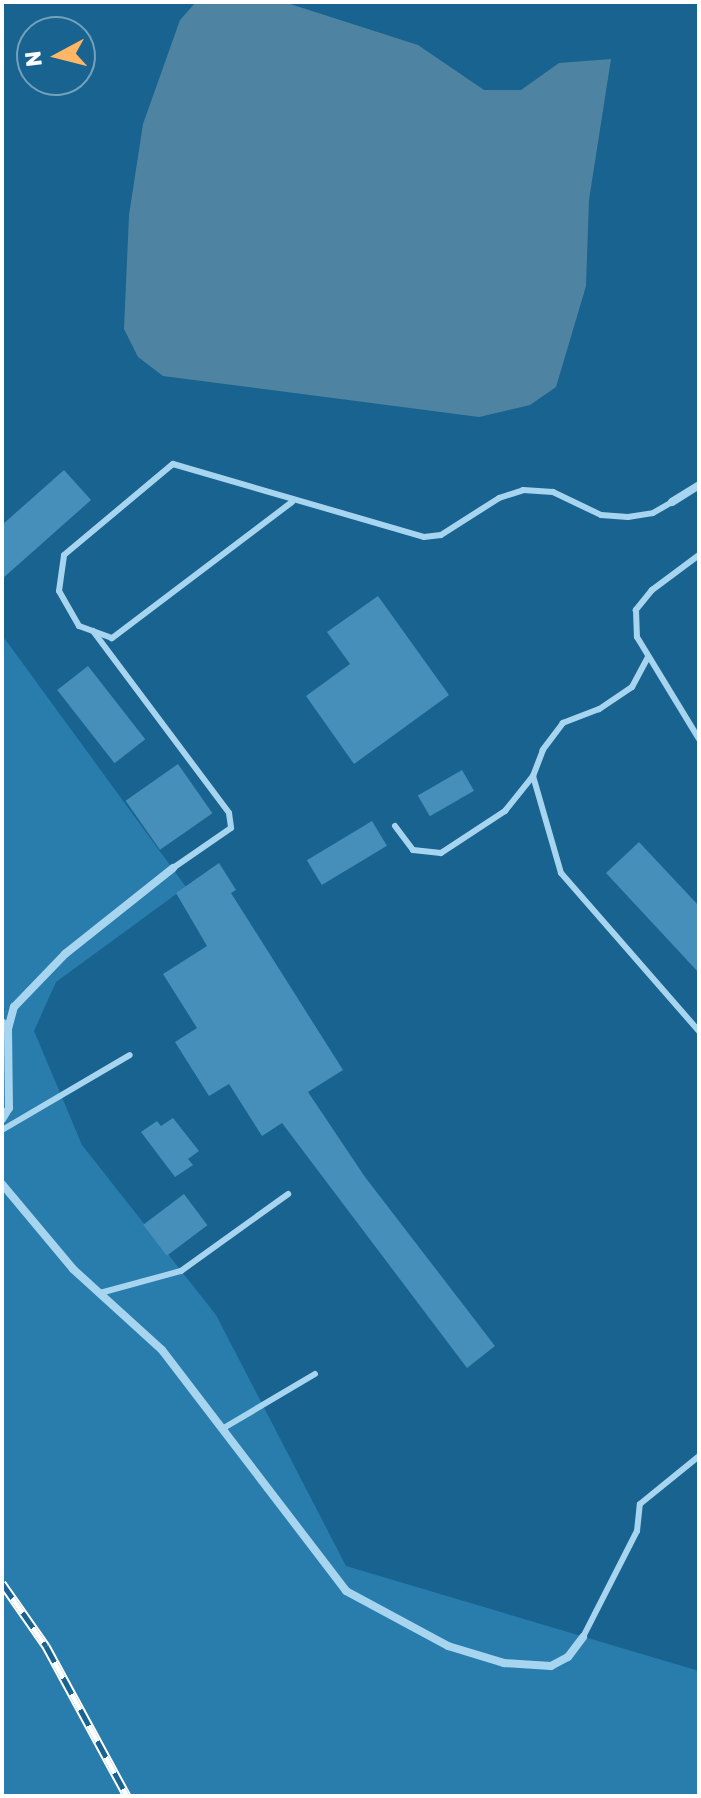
<!DOCTYPE html>
<style>
body{margin:0}
#map{position:relative;width:701px;height:1798px;overflow:hidden;background:#196390;font-family:Rubik,sans-serif}
div>[style]{position:absolute}
.green>*{inset:0;background:#287dad}
.water>*{inset:0;background:#4f83a2}
.building>*{inset:0;background:#458fba;transform-origin:0 0}
.lane>*{height:6px;margin:-3px;padding:0 3px;transform-origin:3px;border-radius:3px;background:#a7d5ef}
.street>*{height:8px;margin:-4px;padding:0 4px;transform-origin:4px;border-radius:4px;background:#a7d5ef}
.rail>*{height:9px;margin-top:-4.5px;transform-origin:0;background:repeating-linear-gradient(90deg,#196390 0 18px,#fff 0 36px);box-sizing:border-box;border-block:2px solid #fff}
span{translate:-50% -50%;white-space:nowrap;text-align:center;line-height:1.15;-webkit-text-stroke:8px #196390;paint-order:stroke}
.frame{position:absolute;inset:0;border:4px solid #fff;pointer-events:none}
.north{position:absolute;left:16px;top:16px;width:80px;height:80px;box-sizing:border-box;background:#196390;border:2px solid #75a1bc;border-radius:50%;rotate:263deg;font-size:22px;font-weight:700;line-height:32px;text-align:center;color:#fff}
.north::after{content:'';display:block;margin:auto;width:28px;height:36px;background:#ffb665;clip-path:polygon(50% 0,100% 100%,50% 72%,0 100%)}
</style>
<div id="map">
<div class="green">
<i style="clip-path:polygon(2px 635px,186px 887px,56px 982px,34px 1031px,82px 1145px,216px 1315px,346px 1566px,699px 1671px,699px 1796px,2px 1796px)"></i>
</div>
<div class="water">
<i style="clip-path:polygon(196px 2px,284px 2px,418px 45px,484px 90px,521px 90px,559px 63px,611px 59px,589px 200px,586px 286px,556px 387px,530px 405px,479px 417px,163px 376px,138px 357px,124px 329px,129px 215px,143px 124px,180px 20px)"></i>
</div>
<div class="building">
<i style="clip-path:polygon(64px 470px,91px 500px,2px 579px,2px 525px)"></i>
<i style="clip-path:polygon(378px 596px,449px 695px,354px 764px,306px 696px,350px 664px,327px 632px)"></i>
<i style="left:88px;top:666px;width:93px;height:39px;rotate:52deg"></i>
<i style="left:178px;top:764px;width:60px;height:64px;rotate:55deg"></i>
<i style="left:462px;top:770px;width:24px;height:51px;rotate:60deg"></i>
<i style="left:372px;top:821px;width:29px;height:76px;rotate:59deg"></i>
<i style="clip-path:polygon(639px 842px,699px 906px,699px 973px,606px 873px)"></i>
<i style="clip-path:polygon(219px 863px,236px 890px,231px 893px,343px 1070px,308px 1092px,365px 1177px,495px 1346px,467px 1368px,282px 1123px,262px 1136px,229px 1084px,209px 1096px,175px 1042px,197px 1028px,163px 974px,207px 946px,176px 893px)"></i>
<i style="clip-path:polygon(173px 1118px,199px 1151px,188px 1159px,193px 1165px,175px 1177px,141px 1132px,157px 1121px,161px 1126px)"></i>
<i style="left:184px;top:1194px;width:39px;height:51px;rotate:53deg"></i>
</div>
<div class="lane">
<i style="left:292px;top:502px;width:226px;rotate:142.9deg"></i>
<i style="left:112px;top:638px;width:35px;rotate:-160deg"></i>
<i style="left:79px;top:626px;width:40px;rotate:-119.7deg"></i>
<i style="left:59px;top:591px;width:36px;rotate:-82deg"></i>
<i style="left:64px;top:555px;width:142px;rotate:-39.9deg"></i>
<i style="left:173px;top:464px;width:261px;rotate:16.2deg"></i>
<i style="left:424px;top:537px;width:17px;rotate:-7deg"></i>
<i style="left:441px;top:535px;width:69px;rotate:-32.5deg"></i>
<i style="left:499px;top:498px;width:25px;rotate:-18deg"></i>
<i style="left:523px;top:490px;width:30px;rotate:4deg"></i>
<i style="left:553px;top:492px;width:53px;rotate:25.6deg"></i>
<i style="left:601px;top:515px;width:27px;rotate:4deg"></i>
<i style="left:628px;top:517px;width:25px;rotate:-9deg"></i>
<i style="left:653px;top:513px;width:22px;rotate:-30deg"></i>
<i style="left:699px;top:555px;width:59px;rotate:143.3deg"></i>
<i style="left:652px;top:590px;width:26px;rotate:129deg"></i>
<i style="left:636px;top:610px;width:27px;rotate:88deg"></i>
<i style="left:637px;top:637px;width:119px;rotate:58.7deg"></i>
<i style="left:93px;top:631px;width:227px;rotate:53.2deg"></i>
<i style="left:229px;top:813px;width:15px;rotate:82deg"></i>
<i style="left:231px;top:828px;width:70px;rotate:145.4deg"></i>
<i style="left:648px;top:657px;width:34px;rotate:118deg"></i>
<i style="left:632px;top:687px;width:40px;rotate:146deg"></i>
<i style="left:599px;top:709px;width:39px;rotate:159deg"></i>
<i style="left:563px;top:723px;width:34px;rotate:127deg"></i>
<i style="left:543px;top:750px;width:28px;rotate:111deg"></i>
<i style="left:533px;top:776px;width:101px;rotate:73.9deg"></i>
<i style="left:561px;top:873px;width:210px;rotate:48.9deg"></i>
<i style="left:395px;top:826px;width:30px;rotate:53deg"></i>
<i style="left:413px;top:850px;width:28px;rotate:6deg"></i>
<i style="left:441px;top:853px;width:77px;rotate:-33.3deg"></i>
<i style="left:505px;top:811px;width:45px;rotate:-51.3deg"></i>
<i style="left:2px;top:1130px;width:148px;rotate:-30.4deg"></i>
<i style="left:100px;top:1293px;width:84px;rotate:-15.2deg"></i>
<i style="left:181px;top:1271px;width:132px;rotate:-35.7deg"></i>
<i style="left:222px;top:1429px;width:108px;rotate:-30.6deg"></i>
<i style="left:583px;top:1637px;width:119px;rotate:-63deg"></i>
<i style="left:637px;top:1531px;width:27px;rotate:-84deg"></i>
<i style="left:640px;top:1504px;width:76px;rotate:-39.1deg"></i>
</div>
<div class="street">
<i style="left:672px;top:502px;width:32px;rotate:-32deg"></i>
<i style="left:2px;top:1022px;width:9px;rotate:49deg"></i>
<i style="left:8px;top:1029px;width:79px;rotate:89.3deg"></i>
<i style="left:9px;top:1108px;width:13px;rotate:122deg"></i>
<i style="left:8px;top:1029px;width:23px;rotate:-75deg"></i>
<i style="left:14px;top:1007px;width:74px;rotate:-46.1deg"></i>
<i style="left:65px;top:954px;width:138px;rotate:-38.5deg"></i>
<i style="left:2px;top:1184px;width:111px;rotate:50.1deg"></i>
<i style="left:73px;top:1269px;width:120px;rotate:42.3deg"></i>
<i style="left:162px;top:1350px;width:303px;rotate:52.6deg"></i>
<i style="left:346px;top:1591px;width:116px;rotate:28.3deg"></i>
<i style="left:448px;top:1646px;width:59px;rotate:16.9deg"></i>
<i style="left:504px;top:1663px;width:47px;rotate:3.7deg"></i>
<i style="left:551px;top:1666px;width:19px;rotate:-28deg"></i>
<i style="left:568px;top:1657px;width:25px;rotate:-53deg"></i>
</div>
<div class="rail">
<i style="left:2px;top:1583px;width:77px;rotate:55.1deg"></i>
<i style="left:46px;top:1646px;width:170px;rotate:61.6deg"></i>
</div>
<div class="frame"></div>
<div class="north">N</div>
</div>
